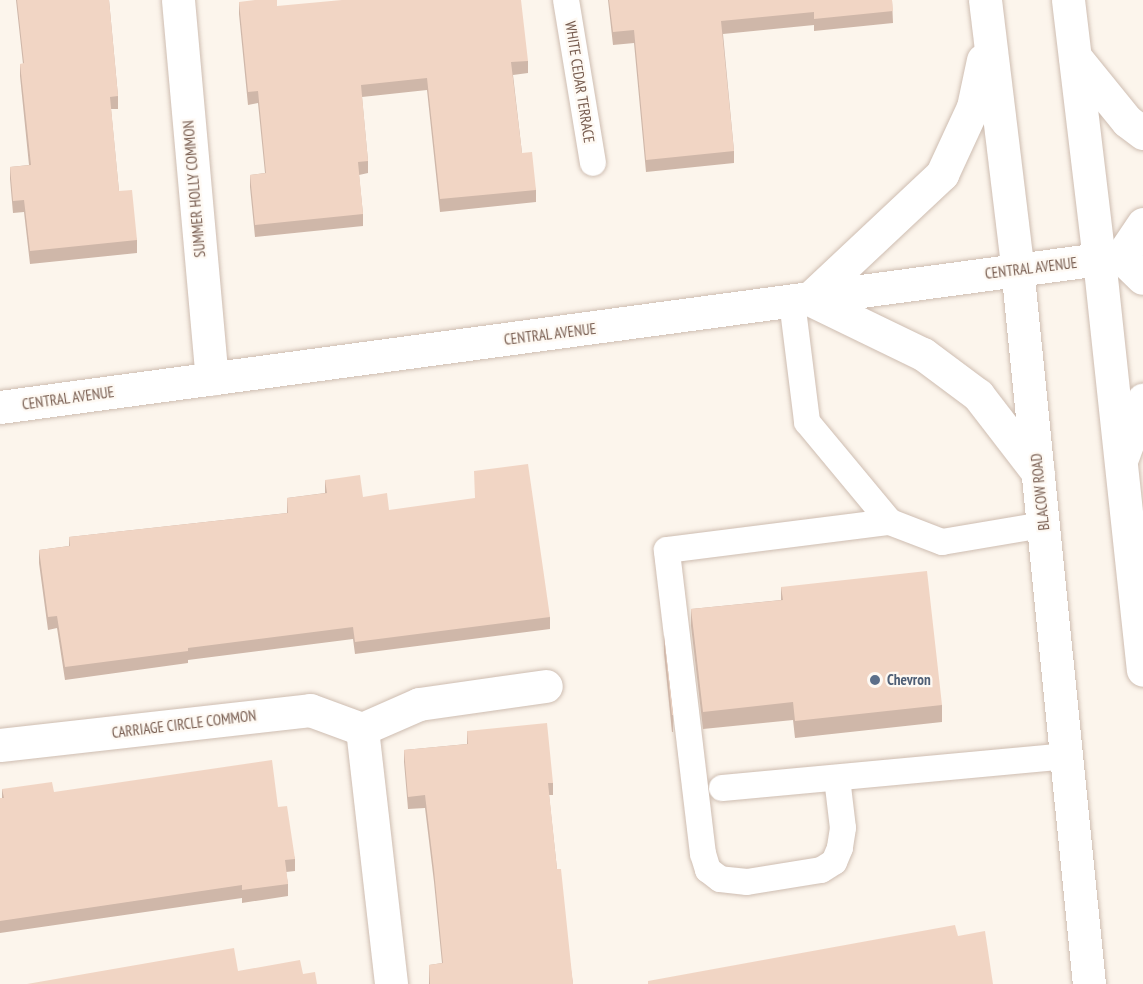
<!DOCTYPE html>
<style>
body{margin:0}
#map{position:relative;width:1143px;height:984px;overflow:hidden;background:#fcf5ec;font-family:"PT Sans Narrow",sans-serif}
div>[style]{position:absolute}
.roads{filter:drop-shadow(0 0 2px #cebdb1) drop-shadow(0 0 2px #cebdb1)}
.service>*{height:26px;margin:-13px;padding:0 13px;transform-origin:13px;border-radius:13px;background:#fff}
.minor>*{height:33px;margin:-16.5px;padding:0 16.5px;transform-origin:16.5px;border-radius:16.5px;background:#fff}
.secondary>*{height:33px;margin:-16.5px;padding:0 16.5px;transform-origin:16.5px;border-radius:16.5px;background:#fff}
.wall>*{inset:0;background:#cfb7a9}
.building>*{inset:0;background:#f1d5c4}
.dots>*{width:16px;height:16px;translate:-50% -50%;box-sizing:border-box;border:3px solid #fef9f3;border-radius:50%}
span{translate:-50% -50%;white-space:nowrap;text-align:center;line-height:1.15;-webkit-text-stroke:4.5px #fef9f3;paint-order:stroke}
.street-label{font-size:15px;color:#775c4f}
.service-label{font-size:15px;color:#4e5e75;font-weight:700}
.left{translate:0 -50%;text-align:left}
</style>
<div id="map">
<div class="roads">
<div class="service">
<i style="left:566px;top:0;width:165px;rotate:80.6deg"></i>
<i style="left:792px;top:301px;width:122px;rotate:82.9deg"></i>
<i style="left:807px;top:422px;width:130px;rotate:50.3deg"></i>
<i style="left:890px;top:522px;width:56px;rotate:21deg"></i>
<i style="left:942px;top:542px;width:102px;rotate:-9.6deg"></i>
<i style="left:837px;top:778px;width:50px;rotate:83.2deg"></i>
<i style="left:843px;top:828px;width:20px;rotate:99deg"></i>
<i style="left:840px;top:848px;width:15px;rotate:113deg"></i>
<i style="left:834px;top:862px;width:15px;rotate:148deg"></i>
<i style="left:821px;top:870px;width:75px;rotate:170.8deg"></i>
<i style="left:747px;top:882px;width:27px;rotate:-174deg"></i>
<i style="left:720px;top:879px;width:15px;rotate:-143deg"></i>
<i style="left:708px;top:870px;width:17px;rotate:-107deg"></i>
<i style="left:703px;top:854px;width:306px;rotate:-96.8deg"></i>
<i style="left:667px;top:550px;width:225px;rotate:-7.2deg"></i>
<i style="left:722px;top:788px;width:345px;rotate:-5.3deg"></i>
</div>
<div class="minor">
<i style="left:178px;top:0;width:380px;rotate:84.9deg"></i>
<i style="left:362px;top:729px;width:257px;rotate:83.5deg"></i>
<i style="left:0;top:745px;width:312px;rotate:-6.4deg"></i>
<i style="left:310px;top:710px;width:55px;rotate:20.1deg"></i>
<i style="left:362px;top:729px;width:62px;rotate:-23.7deg"></i>
<i style="left:419px;top:704px;width:128px;rotate:-8.1deg"></i>
</div>
<div class="secondary">
<i style="left:985px;top:0;width:259px;rotate:83.1deg"></i>
<i style="left:1016px;top:257px;width:731px;rotate:84.27deg"></i>
<i style="left:1068px;top:0;width:261px;rotate:83.2deg"></i>
<i style="left:1099px;top:259px;width:413px;rotate:83.9deg"></i>
<i style="left:1075px;top:57px;width:82px;rotate:50.9deg"></i>
<i style="left:1127px;top:121px;width:20px;rotate:37deg"></i>
<i style="left:1143px;top:224px;width:40px;rotate:124deg"></i>
<i style="left:1121px;top:257px;width:30px;rotate:44deg"></i>
<i style="left:809px;top:299px;width:183px;rotate:-43.2deg"></i>
<i style="left:942px;top:174px;width:74px;rotate:-65.2deg"></i>
<i style="left:973px;top:107px;width:48px;rotate:-78deg"></i>
<i style="left:809px;top:299px;width:127px;rotate:25.8deg"></i>
<i style="left:923px;top:354px;width:69px;rotate:36.7deg"></i>
<i style="left:978px;top:395px;width:98px;rotate:52.4deg"></i>
<i style="left:0;top:407px;width:1109px;rotate:-7.67deg"></i>
<i style="left:1123px;top:455px;width:59px;rotate:-70deg"></i>
</div>
</div>
<div class="wall">
<i style="clip-path:polygon(16px 0,109px 0,118px 96px,118px 109px,111px 109px,119px 191px,137px 240px,137px 253px,30px 264px,24px 212px,13px 213px,10px 179px,10px 167px,29px 165px,20px 76px,20px 64px,23px 64px)"></i>
<i style="clip-path:polygon(608px 0,892px 0,893px 23px,814px 31px,814px 25px,723px 34px,734px 151px,734px 163px,646px 172px,634px 43px,613px 45px)"></i>
<i style="clip-path:polygon(239px 2px,277px 6px,528px 61px,528px 73px,513px 75px,522px 153px,536px 190px,536px 202px,440px 212px,427px 90px,362px 97px,368px 161px,368px 173px,359px 175px,363px 214px,363px 226px,255px 237px,250px 187px,250px 175px,265px 173px,258px 103px,248px 105px,239px 14px)"></i>
<i style="clip-path:polygon(325px 480px,389px 510px,550px 617px,550px 629px,355px 654px,353px 639px,188px 660px,188px 663px,65px 680px,57px 628px,48px 630px,39px 563px,39px 550px,69px 546px,69px 537px,287px 513px,287px 498px,325px 493px)"></i>
<i style="clip-path:polygon(781px 587px,942px 705px,942px 722px,795px 738px,793px 720px,703px 729px,691px 626px,691px 609px,781px 600px)"></i>
<i style="clip-path:polygon(664px 635px,673px 715px,673px 732px,672px 732px,664px 652px)"></i>
<i style="clip-path:polygon(467px 731px,553px 783px,553px 795px,549px 795px,557px 869px,573px 984px,429px 984px,429px 965px,442px 963px,434px 882px,425px 808px,408px 809px,404px 762px,404px 750px,467px 744px)"></i>
<i style="clip-path:polygon(2px 789px,278px 807px,295px 859px,295px 871px,286px 872px,288px 884px,288px 896px,242px 903px,242px 898px,0 933px,0 798px,2px 798px)"></i>
</div>
<div class="building">
<i style="clip-path:polygon(17px 0,109px 0,118px 96px,110px 97px,119px 191px,132px 190px,137px 240px,30px 251px,24px 200px,13px 201px,10px 167px,31px 165px,20px 64px,24px 63px)"></i>
<i style="clip-path:polygon(255px 0,277px 0,277px 6px,342px 0,521px 0,528px 61px,511px 62px,522px 153px,532px 152px,536px 190px,440px 199px,427px 78px,361px 85px,368px 161px,358px 162px,363px 214px,255px 225px,250px 175px,266px 173px,258px 91px,248px 92px,239px 2px)"></i>
<i style="clip-path:polygon(609px 0,892px 0,893px 11px,814px 19px,814px 12px,721px 21px,734px 151px,646px 160px,634px 30px,613px 32px)"></i>
<i style="clip-path:polygon(528px 464px,550px 617px,355px 642px,353px 627px,188px 648px,188px 651px,65px 667px,57px 616px,48px 617px,39px 550px,70px 546px,69px 537px,288px 513px,287px 498px,327px 493px,325px 480px,360px 475px,363px 497px,387px 493px,389px 510px,475px 498px,474px 471px)"></i>
<i style="clip-path:polygon(927px 571px,942px 705px,795px 721px,793px 702px,703px 712px,691px 609px,783px 600px,781px 587px)"></i>
<i style="clip-path:polygon(664px 635px,673px 715px,672px 715px)"></i>
<i style="clip-path:polygon(547px 723px,553px 783px,548px 783px,557px 869px,561px 869px,573px 984px,430px 984px,429px 965px,443px 963px,434px 870px,425px 795px,408px 797px,404px 750px,468px 744px,467px 731px)"></i>
<i style="clip-path:polygon(272px 760px,278px 807px,287px 806px,295px 859px,285px 860px,288px 884px,242px 890px,242px 885px,0 921px,0 798px,4px 798px,2px 789px,52px 782px,54px 792px)"></i>
<i style="clip-path:polygon(955px 925px,958px 936px,985px 931px,993px 984px,648px 984px,648px 981px)"></i>
<i style="clip-path:polygon(234px 948px,238px 971px,300px 960px,303px 974px,315px 972px,317px 984px,27px 984px)"></i>
</div>
<div class="dots">
<i style="left:875px;top:680px;background:#5c6f8a"></i>
</div>
<div class="street-label">
<span style="left:580px;top:82px;rotate:81deg">WHITE CEDAR TERRACE</span>
<span style="left:194px;top:189px;rotate:-95deg">SUMMER HOLLY COMMON</span>
<span style="left:1031px;top:268px;rotate:-7deg">CENTRAL AVENUE</span>
<span style="left:550px;top:334px;rotate:-7deg">CENTRAL AVENUE</span>
<span style="left:68px;top:398px;rotate:-8deg">CENTRAL AVENUE</span>
<span style="left:1040px;top:492px;rotate:-96deg">BLACOW ROAD</span>
<span style="left:184px;top:724px;rotate:-7deg">CARRIAGE CIRCLE COMMON</span>
</div>
<div class="service-label">
<span class="left" style="left:887px;top:680px">Chevron</span>
</div>
</div>
